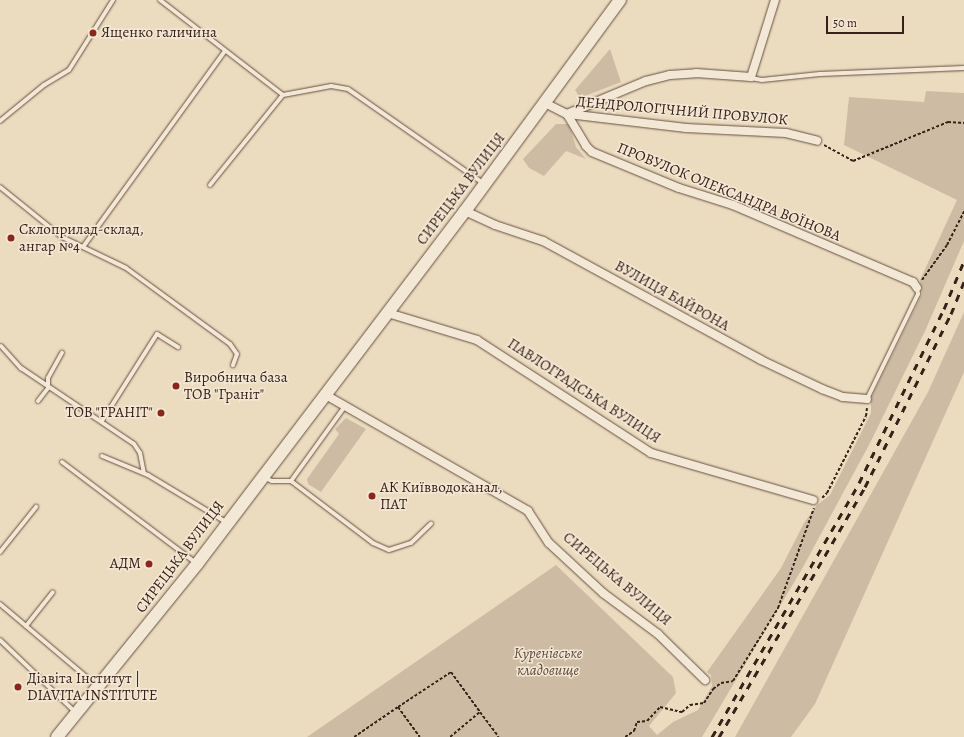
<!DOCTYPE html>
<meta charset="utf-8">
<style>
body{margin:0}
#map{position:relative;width:964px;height:737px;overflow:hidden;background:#ecdcbf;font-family:Alegreya,serif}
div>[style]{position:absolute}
.green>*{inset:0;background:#cdbca3}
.path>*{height:2px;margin-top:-1px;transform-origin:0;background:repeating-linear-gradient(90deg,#382018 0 3px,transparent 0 5px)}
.roads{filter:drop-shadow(0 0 1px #654f42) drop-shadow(0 0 1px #654f42)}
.service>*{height:4px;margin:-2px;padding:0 2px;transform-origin:2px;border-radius:2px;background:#f3e8d5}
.minor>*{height:8px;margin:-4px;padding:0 4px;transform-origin:4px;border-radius:4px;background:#f3e8d5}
.secondary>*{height:12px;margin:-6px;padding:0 6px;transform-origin:6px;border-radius:6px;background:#f3e8d5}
.rail>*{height:3px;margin-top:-1.5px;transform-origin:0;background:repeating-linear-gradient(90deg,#382018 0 7px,transparent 0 14px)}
.dots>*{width:11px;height:11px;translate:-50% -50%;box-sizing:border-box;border:2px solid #f3e8d5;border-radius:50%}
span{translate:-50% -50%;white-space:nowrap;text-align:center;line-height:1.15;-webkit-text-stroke:3px #f3e8d5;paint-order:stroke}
.poi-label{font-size:15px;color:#382018}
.left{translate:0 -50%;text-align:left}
.right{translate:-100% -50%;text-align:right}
.street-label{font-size:15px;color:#382018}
.park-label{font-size:15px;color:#5d473b;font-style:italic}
.scale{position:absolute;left:826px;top:16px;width:78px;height:18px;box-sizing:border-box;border:2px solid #382018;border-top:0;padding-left:5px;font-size:12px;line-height:14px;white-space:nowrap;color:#382018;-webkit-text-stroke:3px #f3e8d5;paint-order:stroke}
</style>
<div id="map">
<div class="green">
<i style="clip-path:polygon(610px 49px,621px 82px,580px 98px,575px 90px)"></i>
<i style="clip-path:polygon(926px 91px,964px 93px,964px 241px,926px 329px,870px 443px,802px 569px,702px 737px,307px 737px,556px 565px,673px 677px,676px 693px,649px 726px,657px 735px,673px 722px,698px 710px,712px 686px,711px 675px,707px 672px,781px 568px,804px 523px,816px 506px,830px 495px,871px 413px,871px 398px,922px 294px,920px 280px,957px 200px,844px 145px,849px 97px,924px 102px)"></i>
<i style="clip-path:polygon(556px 124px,569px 124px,576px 147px,586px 159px,566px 151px,544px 176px,529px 168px,523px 159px)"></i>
<i style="clip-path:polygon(964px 312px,964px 372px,815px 704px,791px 737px,735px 737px,928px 392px)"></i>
<i style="clip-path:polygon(346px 418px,366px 429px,321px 492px,308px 484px,307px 479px,339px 434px,335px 429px)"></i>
</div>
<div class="path">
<i style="left:824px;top:145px;width:33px;rotate:29deg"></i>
<i style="left:853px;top:161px;width:103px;rotate:-22.3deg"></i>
<i style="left:948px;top:122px;width:16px;rotate:4deg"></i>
<i style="left:922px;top:280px;width:43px;rotate:-54.5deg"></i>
<i style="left:947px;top:245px;width:38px;rotate:-63deg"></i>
<i style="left:822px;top:498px;width:7px;rotate:-45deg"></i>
<i style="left:827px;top:493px;width:86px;rotate:-63.1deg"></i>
<i style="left:866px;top:416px;width:8px;rotate:-83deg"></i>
<i style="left:398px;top:707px;width:64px;rotate:-33.4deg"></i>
<i style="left:451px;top:672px;width:49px;rotate:54.1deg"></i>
<i style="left:354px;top:737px;width:53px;rotate:-34.3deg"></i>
<i style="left:398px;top:707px;width:37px;rotate:54deg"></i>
<i style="left:450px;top:737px;width:39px;rotate:-40deg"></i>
<i style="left:480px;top:712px;width:31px;rotate:53deg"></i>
<i style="left:625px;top:737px;width:11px;rotate:-34deg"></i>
<i style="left:634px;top:731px;width:9px;rotate:-72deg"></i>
<i style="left:637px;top:722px;width:10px;rotate:-6deg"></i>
<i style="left:647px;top:721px;width:19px;rotate:-47deg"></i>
<i style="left:660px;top:707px;width:23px;rotate:13deg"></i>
<i style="left:682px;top:712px;width:11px;rotate:-41deg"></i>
<i style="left:690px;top:705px;width:14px;rotate:-8deg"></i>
<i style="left:704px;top:703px;width:17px;rotate:-57deg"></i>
<i style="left:713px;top:689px;width:10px;rotate:-37deg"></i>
<i style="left:721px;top:683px;width:12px;rotate:-9deg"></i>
<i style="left:733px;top:681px;width:86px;rotate:-58.3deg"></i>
<i style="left:778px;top:608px;width:106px;rotate:-70.2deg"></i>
</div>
<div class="roads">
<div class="service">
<i style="left:160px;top:0;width:155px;rotate:37.7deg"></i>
<i style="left:283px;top:95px;width:49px;rotate:-10.6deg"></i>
<i style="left:331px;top:86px;width:17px;rotate:10deg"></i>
<i style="left:348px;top:89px;width:166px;rotate:34.9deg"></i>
<i style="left:751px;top:78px;width:11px;rotate:10deg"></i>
<i style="left:762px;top:80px;width:58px;rotate:-5.9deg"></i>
<i style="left:820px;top:74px;width:144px;rotate:-2.4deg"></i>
<i style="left:0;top:121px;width:57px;rotate:-39.3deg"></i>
<i style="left:44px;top:85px;width:29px;rotate:-31deg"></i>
<i style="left:69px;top:70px;width:83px;rotate:-57.8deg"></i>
<i style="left:210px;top:185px;width:116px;rotate:-51deg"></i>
<i style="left:0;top:187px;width:80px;rotate:38.9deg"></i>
<i style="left:62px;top:237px;width:71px;rotate:25.8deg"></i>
<i style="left:126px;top:268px;width:129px;rotate:36.2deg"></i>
<i style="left:230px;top:344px;width:12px;rotate:55deg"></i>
<i style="left:237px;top:354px;width:12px;rotate:110deg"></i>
<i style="left:83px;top:247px;width:242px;rotate:-54.1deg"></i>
<i style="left:1px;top:346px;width:30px;rotate:48deg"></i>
<i style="left:21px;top:368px;width:136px;rotate:33.9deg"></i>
<i style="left:134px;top:444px;width:11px;rotate:56deg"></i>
<i style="left:140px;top:453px;width:20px;rotate:79deg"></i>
<i style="left:867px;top:399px;width:117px;rotate:-64.1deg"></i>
<i style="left:918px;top:294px;width:6px;rotate:-99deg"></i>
<i style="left:38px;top:401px;width:16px;rotate:-52deg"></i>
<i style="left:48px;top:388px;width:10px;rotate:-90deg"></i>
<i style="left:48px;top:378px;width:29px;rotate:-61deg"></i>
<i style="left:102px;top:421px;width:103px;rotate:-57.7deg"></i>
<i style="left:157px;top:334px;width:25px;rotate:32deg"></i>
<i style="left:102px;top:456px;width:50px;rotate:22.4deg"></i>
<i style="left:148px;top:475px;width:91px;rotate:31.1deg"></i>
<i style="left:62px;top:462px;width:168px;rotate:37deg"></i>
<i style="left:265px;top:478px;width:8px;rotate:23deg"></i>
<i style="left:272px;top:481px;width:19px"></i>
<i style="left:291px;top:481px;width:103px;rotate:37.1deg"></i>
<i style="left:373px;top:543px;width:17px;rotate:24deg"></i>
<i style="left:389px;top:550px;width:23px;rotate:-18deg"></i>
<i style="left:411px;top:543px;width:28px;rotate:-44deg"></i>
<i style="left:291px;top:481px;width:92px;rotate:-54.2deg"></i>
<i style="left:0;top:552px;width:58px;rotate:-51.3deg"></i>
<i style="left:0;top:604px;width:127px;rotate:40.2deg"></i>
<i style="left:26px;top:626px;width:43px;rotate:-51.5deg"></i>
<i style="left:0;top:640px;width:105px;rotate:43.8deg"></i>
</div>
<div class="minor">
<i style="left:545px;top:103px;width:25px;rotate:27deg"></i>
<i style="left:567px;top:114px;width:86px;rotate:-22.7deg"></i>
<i style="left:646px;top:81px;width:25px;rotate:-14deg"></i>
<i style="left:670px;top:75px;width:26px;rotate:-4deg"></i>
<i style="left:696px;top:73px;width:55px;rotate:4.2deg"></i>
<i style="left:751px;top:77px;width:81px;rotate:-72.7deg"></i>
<i style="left:567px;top:114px;width:37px;rotate:59deg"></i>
<i style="left:586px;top:146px;width:8px;rotate:45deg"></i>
<i style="left:592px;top:152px;width:94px;rotate:22.5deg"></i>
<i style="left:679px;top:188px;width:57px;rotate:17.5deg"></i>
<i style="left:733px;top:205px;width:196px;rotate:23.2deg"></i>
<i style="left:913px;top:282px;width:7px;rotate:56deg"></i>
<i style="left:568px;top:114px;width:119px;rotate:6.8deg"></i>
<i style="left:686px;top:128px;width:100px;rotate:2.9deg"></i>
<i style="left:786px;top:133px;width:32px;rotate:14deg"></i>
<i style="left:465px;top:211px;width:33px;rotate:25deg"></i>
<i style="left:495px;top:225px;width:51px;rotate:18.4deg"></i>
<i style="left:543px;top:241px;width:248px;rotate:28.6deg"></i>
<i style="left:761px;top:360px;width:68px;rotate:25.4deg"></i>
<i style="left:822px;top:389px;width:22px;rotate:21deg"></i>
<i style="left:843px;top:397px;width:24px;rotate:5deg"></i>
<i style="left:388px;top:313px;width:93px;rotate:16.9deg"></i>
<i style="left:477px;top:340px;width:207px;rotate:33deg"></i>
<i style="left:651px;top:453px;width:169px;rotate:16.2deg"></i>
<i style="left:324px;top:394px;width:235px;rotate:29.8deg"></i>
<i style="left:528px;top:511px;width:38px;rotate:57deg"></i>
<i style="left:549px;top:543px;width:74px;rotate:42.8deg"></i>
<i style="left:603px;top:593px;width:69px;rotate:36.7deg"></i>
<i style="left:658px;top:634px;width:66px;rotate:44.4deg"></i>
</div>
<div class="secondary">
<i style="left:57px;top:737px;width:223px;rotate:-51deg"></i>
<i style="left:197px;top:564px;width:443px;rotate:-52.8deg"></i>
<i style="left:465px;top:211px;width:262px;rotate:-53.7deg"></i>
</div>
</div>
<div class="rail">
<i style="left:712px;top:737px;width:293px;rotate:-59.9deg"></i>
<i style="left:859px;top:483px;width:194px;rotate:-64deg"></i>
<i style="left:944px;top:309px;width:52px;rotate:-67.4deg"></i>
<i style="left:719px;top:737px;width:290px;rotate:-59.7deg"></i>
<i style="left:865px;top:487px;width:193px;rotate:-63.6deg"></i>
<i style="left:951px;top:314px;width:35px;rotate:-68deg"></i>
</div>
<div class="dots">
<i style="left:93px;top:33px;background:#8f2418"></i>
<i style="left:11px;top:238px;background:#8f2418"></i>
<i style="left:176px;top:386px;background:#8f2418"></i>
<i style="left:161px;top:413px;background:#8f2418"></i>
<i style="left:372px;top:496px;background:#8f2418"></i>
<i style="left:149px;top:564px;background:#8f2418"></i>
<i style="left:18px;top:687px;background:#8f2418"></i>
</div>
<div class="poi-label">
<span class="left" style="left:101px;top:33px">Ященко галичина</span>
<span class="left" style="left:19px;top:238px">Склоприлад-склад,<br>ангар №4</span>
<span class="left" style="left:184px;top:386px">Виробнича база<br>ТОВ "Граніт"</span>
<span class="right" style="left:153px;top:413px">ТОВ "ГРАНІТ"</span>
<span class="left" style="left:380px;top:496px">АК Київводоканал,<br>ПАТ</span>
<span class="right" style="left:141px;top:564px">АДМ</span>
<span class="left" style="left:27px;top:687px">Діавіта Інститут |<br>DIAVITA INSTITUTE</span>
</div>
<div class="street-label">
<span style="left:682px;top:111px;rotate:5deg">ДЕНДРОЛОГІЧНИЙ ПРОВУЛОК</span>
<span style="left:461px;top:189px;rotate:-53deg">СИРЕЦЬКА ВУЛИЦЯ</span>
<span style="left:729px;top:192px;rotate:22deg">ПРОВУЛОК ОЛЕКСАНДРА ВОЇНОВА</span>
<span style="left:672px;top:296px;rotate:29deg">ВУЛИЦЯ БАЙРОНА</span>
<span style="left:584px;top:391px;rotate:33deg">ПАВЛОГРАДСЬКА ВУЛИЦЯ</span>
<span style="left:180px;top:557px;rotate:-53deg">СИРЕЦЬКА ВУЛИЦЯ</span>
<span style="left:617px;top:579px;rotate:40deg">СИРЕЦЬКА ВУЛИЦЯ</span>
</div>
<div class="park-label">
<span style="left:548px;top:662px">Куренівське<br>кладовище</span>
</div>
<div class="scale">50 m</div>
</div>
